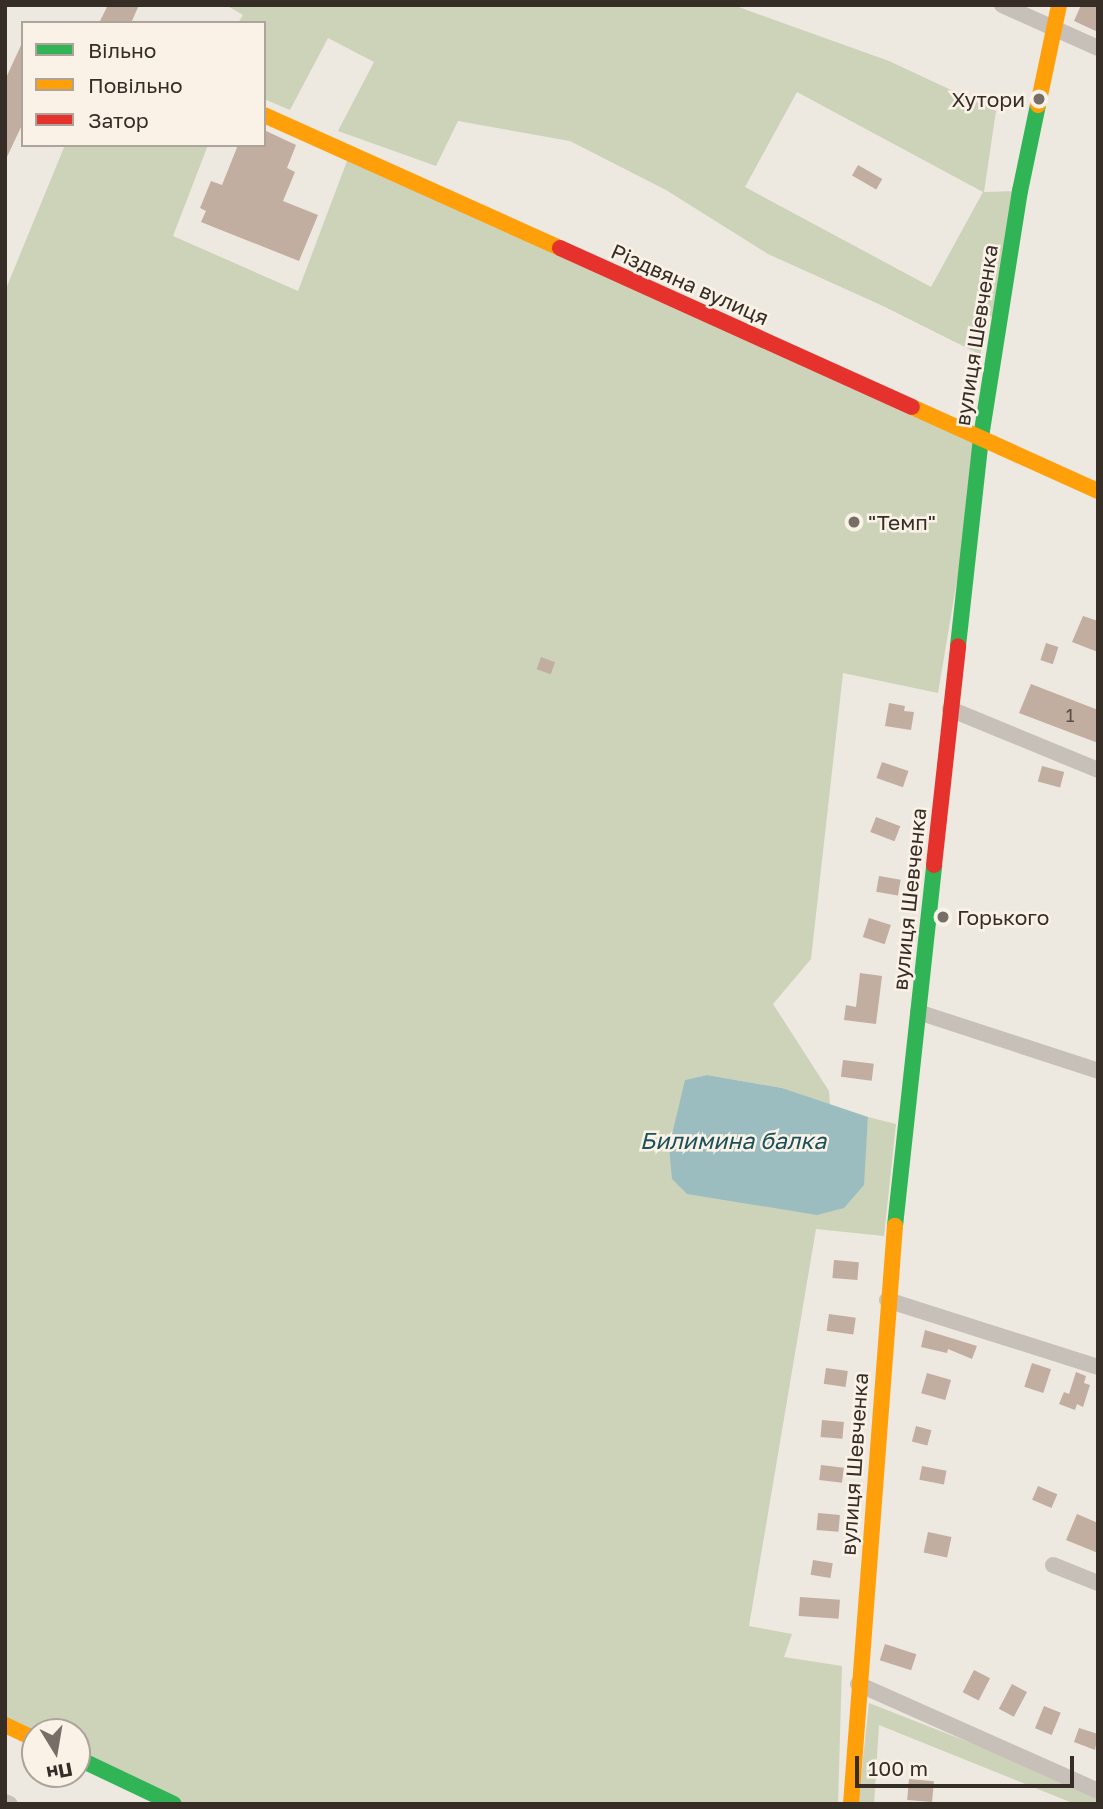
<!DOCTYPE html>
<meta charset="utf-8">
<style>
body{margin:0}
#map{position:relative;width:1103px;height:1809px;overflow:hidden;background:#ede8e0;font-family:"Golos Text",sans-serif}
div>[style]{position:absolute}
.green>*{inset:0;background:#cdd3b9}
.water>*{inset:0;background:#9bbdbf}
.building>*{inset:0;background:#c2ada1;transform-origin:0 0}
.street>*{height:16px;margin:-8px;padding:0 8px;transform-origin:8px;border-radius:8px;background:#c6c0b9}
.fast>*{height:16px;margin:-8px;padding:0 8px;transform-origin:8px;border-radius:8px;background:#30b455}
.slow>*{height:16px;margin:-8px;padding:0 8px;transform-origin:8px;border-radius:8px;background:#ff9f0a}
.jam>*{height:16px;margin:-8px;padding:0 8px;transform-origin:8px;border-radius:8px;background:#e5322d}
.dots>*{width:19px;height:19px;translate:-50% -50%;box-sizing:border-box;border:4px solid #faf2e7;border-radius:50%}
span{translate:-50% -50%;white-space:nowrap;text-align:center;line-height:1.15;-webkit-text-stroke:5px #faf2e7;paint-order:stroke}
.number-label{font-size:18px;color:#5a4d46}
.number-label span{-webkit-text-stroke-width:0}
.poi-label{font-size:21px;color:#372d27}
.right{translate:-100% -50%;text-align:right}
.left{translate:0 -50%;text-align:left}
.street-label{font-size:21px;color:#372d27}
.water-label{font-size:23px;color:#1b515a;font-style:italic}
.frame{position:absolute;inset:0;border:7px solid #372d27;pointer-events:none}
.legend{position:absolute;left:21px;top:21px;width:245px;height:126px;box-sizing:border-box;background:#faf2e7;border:2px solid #aca39a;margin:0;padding:9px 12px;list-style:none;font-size:21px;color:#372d27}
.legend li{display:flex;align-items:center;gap:14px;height:35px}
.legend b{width:35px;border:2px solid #aca39a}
.north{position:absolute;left:21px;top:1718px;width:70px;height:70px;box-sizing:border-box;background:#faf2e7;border:2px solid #aca39a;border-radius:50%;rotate:169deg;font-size:19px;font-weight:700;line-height:28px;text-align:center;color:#372d27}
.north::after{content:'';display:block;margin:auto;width:24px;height:32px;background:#776e68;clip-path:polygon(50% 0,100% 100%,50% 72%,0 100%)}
.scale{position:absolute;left:855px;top:1756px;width:219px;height:32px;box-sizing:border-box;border:4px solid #372d27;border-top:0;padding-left:9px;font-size:21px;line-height:24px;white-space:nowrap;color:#372d27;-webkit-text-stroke:5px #faf2e7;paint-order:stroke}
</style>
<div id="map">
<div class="green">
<i style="clip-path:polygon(evenodd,226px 5px,733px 5px,889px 61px,996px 111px,984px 192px,1020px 191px,999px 320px,981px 312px,981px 355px,883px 306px,768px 254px,666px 190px,570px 141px,458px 121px,436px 166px,338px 131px,374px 62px,328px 38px,290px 110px,264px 99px,264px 23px,238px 23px,243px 15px,226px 5px,797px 92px,983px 192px,931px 287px,745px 187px,797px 92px)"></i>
<i style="clip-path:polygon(65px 145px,208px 145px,173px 236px,298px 291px,350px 153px,981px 437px,938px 693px,843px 673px,811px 959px,773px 1004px,829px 1091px,830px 1105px,782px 1088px,707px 1075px,686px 1080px,863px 1185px,868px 1117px,896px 1124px,884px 1236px,816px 1229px,749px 1626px,792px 1634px,784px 1657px,842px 1666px,838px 1804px,174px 1804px,77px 1758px,77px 1732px,35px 1732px,5px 1725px,5px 291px)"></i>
<i style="clip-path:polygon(869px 1703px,1098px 1793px,1098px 1804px,1075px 1804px,879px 1725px,874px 1804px,858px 1804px)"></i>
</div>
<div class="water">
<i style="clip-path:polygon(707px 1075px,782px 1088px,868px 1117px,864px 1185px,844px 1208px,817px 1215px,687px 1194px,672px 1179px,669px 1147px,685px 1080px)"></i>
</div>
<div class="building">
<i style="clip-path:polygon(108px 5px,139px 5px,131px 23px,99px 23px)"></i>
<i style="clip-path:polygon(1081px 5px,1098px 5px,1098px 32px,1074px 21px)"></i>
<i style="clip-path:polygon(23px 41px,23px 123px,5px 161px,5px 80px)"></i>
<i style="clip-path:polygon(264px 130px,296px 145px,287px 168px,295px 172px,283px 201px,318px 215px,299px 261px,201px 222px,206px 211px,200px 208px,211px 181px,222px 185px,238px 145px,264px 145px)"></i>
<i style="left:858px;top:165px;width:28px;height:12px;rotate:30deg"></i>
<i style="clip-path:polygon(1083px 616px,1098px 621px,1098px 652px,1072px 642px)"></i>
<i style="left:1046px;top:643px;width:13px;height:18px;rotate:18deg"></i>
<i style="left:541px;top:657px;width:15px;height:13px;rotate:20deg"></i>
<i style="clip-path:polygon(1031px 684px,1098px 710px,1098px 743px,1019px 713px)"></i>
<i style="clip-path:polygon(889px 703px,905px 706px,904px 711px,914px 712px,911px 730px,885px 726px)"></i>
<i style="left:882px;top:762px;width:28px;height:17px;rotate:19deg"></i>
<i style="left:1042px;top:766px;width:23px;height:16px;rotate:15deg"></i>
<i style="left:876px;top:817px;width:26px;height:16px;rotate:21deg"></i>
<i style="left:879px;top:876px;width:22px;height:16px;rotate:10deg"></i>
<i style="left:869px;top:918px;width:23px;height:20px;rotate:18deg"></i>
<i style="clip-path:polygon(860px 973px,882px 976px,876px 1024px,844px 1020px,846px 1005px,856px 1007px)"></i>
<i style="left:843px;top:1060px;width:31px;height:17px;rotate:7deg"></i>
<i style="left:834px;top:1260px;width:25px;height:18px;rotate:5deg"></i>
<i style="left:829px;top:1314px;width:27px;height:17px;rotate:8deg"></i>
<i style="clip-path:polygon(925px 1330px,977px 1346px,972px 1359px,948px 1349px,947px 1353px,921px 1347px)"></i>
<i style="left:1032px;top:1363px;width:20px;height:25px;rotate:18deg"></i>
<i style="left:826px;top:1368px;width:22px;height:16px;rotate:8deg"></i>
<i style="clip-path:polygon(1076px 1372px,1086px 1376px,1084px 1383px,1090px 1385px,1083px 1407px,1077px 1404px,1075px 1410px,1059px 1404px,1064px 1392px,1069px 1394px)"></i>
<i style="left:927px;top:1373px;width:25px;height:21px;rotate:16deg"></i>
<i style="left:822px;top:1420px;width:22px;height:17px;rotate:5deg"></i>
<i style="left:916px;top:1426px;width:16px;height:16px;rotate:15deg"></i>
<i style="left:821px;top:1465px;width:23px;height:15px;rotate:7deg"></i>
<i style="left:922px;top:1466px;width:25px;height:14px;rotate:11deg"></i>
<i style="left:1038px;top:1486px;width:21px;height:15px;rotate:23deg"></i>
<i style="left:818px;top:1513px;width:22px;height:17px;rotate:5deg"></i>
<i style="clip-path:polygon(1077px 1514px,1098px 1523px,1098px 1553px,1066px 1540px)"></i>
<i style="left:928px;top:1532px;width:24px;height:21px;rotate:12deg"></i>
<i style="left:813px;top:1560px;width:20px;height:15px;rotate:9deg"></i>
<i style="left:800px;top:1597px;width:40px;height:19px;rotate:4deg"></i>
<i style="left:885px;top:1644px;width:33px;height:17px;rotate:18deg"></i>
<i style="left:974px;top:1670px;width:18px;height:25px;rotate:27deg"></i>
<i style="left:1012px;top:1684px;width:17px;height:28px;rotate:28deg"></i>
<i style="left:1044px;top:1706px;width:18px;height:24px;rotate:22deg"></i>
<i style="clip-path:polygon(1079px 1728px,1098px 1734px,1095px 1750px,1074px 1742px)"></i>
<i style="left:909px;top:1779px;width:25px;height:21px;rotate:5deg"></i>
</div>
<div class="street">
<i style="left:1002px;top:5px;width:105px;rotate:24.1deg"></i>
<i style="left:950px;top:709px;width:160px;rotate:22.4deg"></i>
<i style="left:918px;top:1012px;width:189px;rotate:18.1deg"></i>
<i style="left:887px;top:1300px;width:221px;rotate:17.6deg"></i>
<i style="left:1053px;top:1565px;width:48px;rotate:21.8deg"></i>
<i style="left:858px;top:1684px;width:263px;rotate:24deg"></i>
<i style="left:5px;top:1802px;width:5px;rotate:22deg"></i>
</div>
<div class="fast">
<i style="left:958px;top:646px;width:210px;rotate:-83.7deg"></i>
<i style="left:981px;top:437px;width:249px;rotate:-81deg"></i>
<i style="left:1020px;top:191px;width:88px;rotate:-78.2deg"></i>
<i style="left:895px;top:1226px;width:363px;rotate:-83.8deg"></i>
<i style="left:77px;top:1758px;width:107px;rotate:25.4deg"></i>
</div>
<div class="slow">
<i style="left:1038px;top:105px;width:102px;rotate:-78.1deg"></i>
<i style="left:264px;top:115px;width:325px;rotate:24.2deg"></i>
<i style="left:912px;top:407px;width:204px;rotate:24.3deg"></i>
<i style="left:5px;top:1725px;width:33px;rotate:25deg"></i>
<i style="left:851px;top:1804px;width:580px;rotate:-85.65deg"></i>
</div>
<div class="jam">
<i style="left:560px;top:248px;width:386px;rotate:24.3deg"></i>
<i style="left:934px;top:865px;width:220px;rotate:-83.7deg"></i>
</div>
<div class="dots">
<i style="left:1039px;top:99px;background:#776e68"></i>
<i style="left:854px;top:522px;background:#776e68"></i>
<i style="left:943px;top:917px;background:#776e68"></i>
</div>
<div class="number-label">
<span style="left:1070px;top:715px">1</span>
</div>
<div class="poi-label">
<span class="right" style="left:1025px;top:99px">Хутори</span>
<span class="left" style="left:868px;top:522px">"Темп"</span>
<span class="left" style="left:957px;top:917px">Горького</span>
</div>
<div class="street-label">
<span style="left:690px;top:284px;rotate:24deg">Різдвяна вулиця</span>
<span style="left:976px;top:335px;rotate:-81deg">вулиця Шевченка</span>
<span style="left:909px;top:899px;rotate:-84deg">вулиця Шевченка</span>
<span style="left:854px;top:1464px;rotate:-86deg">вулиця Шевченка</span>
</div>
<div class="water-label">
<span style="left:733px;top:1140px">Билимина балка</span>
</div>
<div class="frame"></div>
<ul class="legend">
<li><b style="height:9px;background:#30b455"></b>Вільно</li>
<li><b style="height:9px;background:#ff9f0a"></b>Повільно</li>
<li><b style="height:9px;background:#e5322d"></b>Затор</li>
</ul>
<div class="north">Пн</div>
<div class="scale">100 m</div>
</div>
